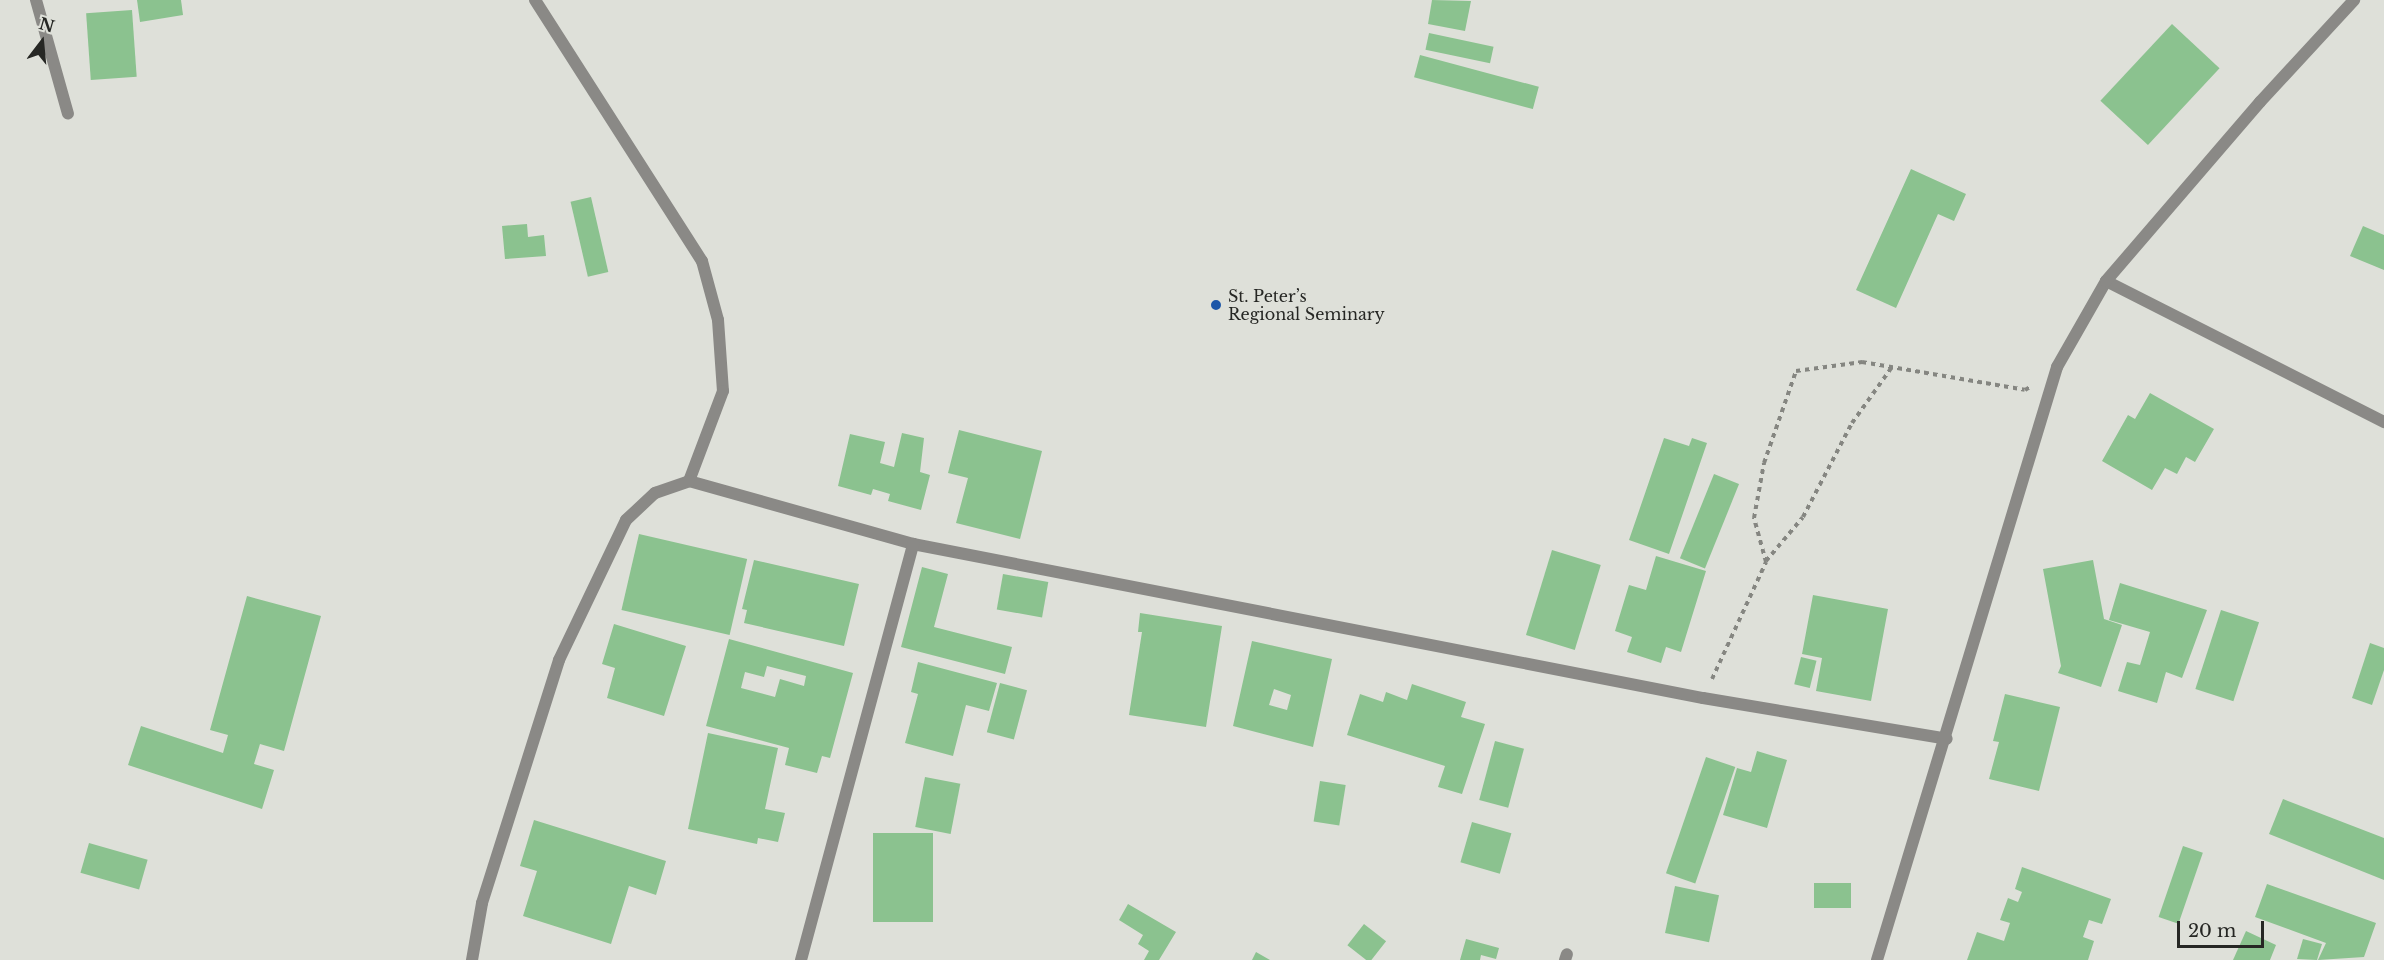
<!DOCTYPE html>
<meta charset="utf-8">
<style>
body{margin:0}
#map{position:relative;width:2384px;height:960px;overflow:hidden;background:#dee0d9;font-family:"Libre Baskerville",serif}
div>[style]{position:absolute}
.building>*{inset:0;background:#8bc28f;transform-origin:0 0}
.path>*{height:4px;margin-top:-2px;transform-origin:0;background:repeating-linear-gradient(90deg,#858681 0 4.5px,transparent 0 9px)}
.service>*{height:12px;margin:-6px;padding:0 6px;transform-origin:6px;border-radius:6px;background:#8a8986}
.minor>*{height:12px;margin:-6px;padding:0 6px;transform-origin:6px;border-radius:6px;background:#8a8986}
.dots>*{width:16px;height:16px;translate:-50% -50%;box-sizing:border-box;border:3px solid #dee0d9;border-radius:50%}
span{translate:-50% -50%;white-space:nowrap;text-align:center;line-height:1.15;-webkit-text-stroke:6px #dee0d9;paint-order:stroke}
.poi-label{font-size:16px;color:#262724}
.left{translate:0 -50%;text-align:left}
.north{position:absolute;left:12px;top:12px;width:60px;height:60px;-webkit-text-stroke:4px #dee0d9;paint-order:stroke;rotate:16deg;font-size:16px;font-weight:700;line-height:24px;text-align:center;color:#262724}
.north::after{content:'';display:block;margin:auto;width:21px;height:27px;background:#262724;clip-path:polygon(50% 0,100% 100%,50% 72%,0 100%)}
.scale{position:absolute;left:2177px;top:921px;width:87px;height:27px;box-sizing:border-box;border:3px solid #262724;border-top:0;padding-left:8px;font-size:18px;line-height:21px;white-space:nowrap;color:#262724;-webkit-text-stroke:4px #dee0d9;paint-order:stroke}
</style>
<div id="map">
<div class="building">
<i style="clip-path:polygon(137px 0,181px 0,183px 15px,140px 22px)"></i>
<i style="clip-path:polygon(1432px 0,1471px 1px,1465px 31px,1428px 24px)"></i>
<i style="left:132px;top:10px;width:67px;height:46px;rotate:86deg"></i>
<i style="left:2172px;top:24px;width:65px;height:105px;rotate:43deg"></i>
<i style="left:1429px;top:33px;width:66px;height:17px;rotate:12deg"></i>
<i style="left:1420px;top:55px;width:123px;height:23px;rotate:15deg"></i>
<i style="clip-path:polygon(1911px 169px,1966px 194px,1954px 221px,1938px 214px,1896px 308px,1856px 290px)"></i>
<i style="left:591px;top:197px;width:77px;height:21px;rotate:77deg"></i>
<i style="clip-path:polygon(527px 224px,528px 237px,544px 235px,546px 256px,505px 259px,502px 226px)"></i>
<i style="clip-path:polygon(2363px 226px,2384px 235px,2384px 270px,2350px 256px)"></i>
<i style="clip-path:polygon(2150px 393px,2214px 429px,2195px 462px,2186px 457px,2177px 474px,2165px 468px,2152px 490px,2102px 461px,2128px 415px,2135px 419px)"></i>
<i style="clip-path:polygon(959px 430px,1042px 451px,1020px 539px,956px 523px,968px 478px,948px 473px)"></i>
<i style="clip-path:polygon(902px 433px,924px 438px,920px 472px,930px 475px,921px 510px,888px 501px,890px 494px,873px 489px,871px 495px,838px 486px,850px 434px,885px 442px,880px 463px,894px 467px)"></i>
<i style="clip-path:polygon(1664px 438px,1689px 446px,1692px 438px,1707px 443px,1669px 554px,1629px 540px)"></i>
<i style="left:1714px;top:474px;width:27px;height:91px;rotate:22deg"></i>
<i style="left:639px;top:534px;width:111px;height:78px;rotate:13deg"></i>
<i style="left:1552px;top:550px;width:51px;height:89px;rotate:17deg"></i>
<i style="clip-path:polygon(1656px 556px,1706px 571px,1681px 652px,1666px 647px,1661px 663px,1627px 652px,1632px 637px,1615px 631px,1629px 585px,1646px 590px)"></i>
<i style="clip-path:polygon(754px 560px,859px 584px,844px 646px,744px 623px,747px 610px,742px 609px)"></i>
<i style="clip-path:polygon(2093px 560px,2104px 619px,2122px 625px,2101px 687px,2058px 673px,2061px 666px,2043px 569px)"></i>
<i style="clip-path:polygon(922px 567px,948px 574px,934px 627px,1012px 647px,1005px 674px,901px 647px)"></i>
<i style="left:1003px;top:574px;width:46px;height:36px;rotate:10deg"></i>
<i style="clip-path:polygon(2120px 583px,2207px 610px,2182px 678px,2166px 672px,2157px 703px,2118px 691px,2127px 662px,2140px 665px,2150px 632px,2109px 620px)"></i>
<i style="clip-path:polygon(1813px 595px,1888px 609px,1871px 701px,1816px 691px,1822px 658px,1802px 654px)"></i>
<i style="clip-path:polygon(247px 596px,321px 616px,284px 751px,260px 744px,254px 764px,274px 770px,262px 809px,128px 765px,141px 726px,223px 753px,228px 735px,210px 730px)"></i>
<i style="left:2221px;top:610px;width:40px;height:83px;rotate:18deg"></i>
<i style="clip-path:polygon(1140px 613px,1222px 626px,1206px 727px,1129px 715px,1142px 632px,1138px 632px)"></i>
<i style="clip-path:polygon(614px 624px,686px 646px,664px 716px,607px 698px,615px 668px,602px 664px)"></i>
<i style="clip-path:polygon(evenodd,729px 639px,853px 673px,830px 758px,822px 756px,817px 773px,785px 765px,789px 748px,706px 726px,729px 639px,767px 666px,806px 676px,804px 686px,780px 679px,775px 697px,741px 688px,745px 672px,764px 677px,767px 666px)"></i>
<i style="clip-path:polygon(evenodd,1252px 641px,1332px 659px,1313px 747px,1233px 726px,1252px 641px,1274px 689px,1291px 695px,1287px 710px,1269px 705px,1274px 689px)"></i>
<i style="clip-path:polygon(2370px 643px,2384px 648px,2384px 670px,2372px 705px,2352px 698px)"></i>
<i style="left:1801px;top:657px;width:16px;height:28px;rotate:14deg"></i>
<i style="clip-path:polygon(918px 662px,997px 683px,989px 711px,966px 705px,953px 756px,905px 743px,918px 694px,911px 692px)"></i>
<i style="left:1000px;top:683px;width:28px;height:51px;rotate:15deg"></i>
<i style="clip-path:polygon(1412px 684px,1466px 702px,1461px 717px,1485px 724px,1462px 794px,1438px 787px,1445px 766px,1347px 735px,1360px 694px,1383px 702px,1386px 692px,1407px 700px)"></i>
<i style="clip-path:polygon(2005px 694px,2060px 707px,2039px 791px,1989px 779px,1999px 742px,1993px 741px)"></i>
<i style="clip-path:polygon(708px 733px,778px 748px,765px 809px,785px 813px,778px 842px,758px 838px,757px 844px,688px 829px)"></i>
<i style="left:1495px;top:741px;width:30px;height:61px;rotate:15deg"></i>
<i style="clip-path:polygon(1757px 751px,1787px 760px,1767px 828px,1723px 815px,1737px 768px,1751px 772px)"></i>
<i style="left:1706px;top:757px;width:31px;height:123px;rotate:19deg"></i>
<i style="left:925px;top:777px;width:36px;height:51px;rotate:11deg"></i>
<i style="left:1320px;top:781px;width:26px;height:41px;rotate:9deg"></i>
<i style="clip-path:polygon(2283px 799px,2384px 838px,2384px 880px,2269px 834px)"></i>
<i style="clip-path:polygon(534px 820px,666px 861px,656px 895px,629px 886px,611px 944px,523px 916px,537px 871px,520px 866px)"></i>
<i style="left:1472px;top:822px;width:41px;height:42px;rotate:16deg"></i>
<i style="left:873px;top:833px;width:60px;height:89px"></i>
<i style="left:89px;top:843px;width:61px;height:31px;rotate:16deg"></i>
<i style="left:2183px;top:846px;width:21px;height:75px;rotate:19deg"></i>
<i style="clip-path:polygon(2022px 867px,2111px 899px,2102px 924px,2089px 920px,2083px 937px,2094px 941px,2088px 960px,1967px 960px,1977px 932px,2004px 941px,2010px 923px,2000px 920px,2008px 898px,2018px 902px,2022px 892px,2015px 889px)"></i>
<i style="left:1814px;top:883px;width:37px;height:25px"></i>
<i style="clip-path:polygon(2267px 884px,2376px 923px,2364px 957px,2318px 960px,2326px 943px,2255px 917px)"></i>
<i style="left:1675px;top:886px;width:45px;height:48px;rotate:12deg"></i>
<i style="clip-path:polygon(1128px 904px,1176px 932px,1159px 960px,1144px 960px,1149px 951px,1138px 944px,1143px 935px,1119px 920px)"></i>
<i style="left:1364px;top:924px;width:28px;height:27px;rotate:38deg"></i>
<i style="clip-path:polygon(2246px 931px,2276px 945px,2270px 960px,2233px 960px)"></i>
<i style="clip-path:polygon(1466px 939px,1499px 948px,1496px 959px,1481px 955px,1480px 960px,1460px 960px)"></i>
<i style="clip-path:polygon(2303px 939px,2322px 944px,2317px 960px,2297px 959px)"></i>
<i style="clip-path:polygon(1256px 952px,1270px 960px,1252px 960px)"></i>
</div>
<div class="path">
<i style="left:1766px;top:561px;width:57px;rotate:-49.9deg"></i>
<i style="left:1803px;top:517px;width:106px;rotate:-62.5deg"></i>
<i style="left:1852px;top:423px;width:69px;rotate:-54.5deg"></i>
<i style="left:1712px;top:679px;width:129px;rotate:-65.2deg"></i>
<i style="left:1766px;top:562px;width:46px;rotate:-105.3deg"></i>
<i style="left:1754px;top:518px;width:56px;rotate:-79.7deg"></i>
<i style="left:1764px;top:463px;width:97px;rotate:-70.8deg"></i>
<i style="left:1796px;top:371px;width:67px;rotate:-7.8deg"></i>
<i style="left:1862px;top:362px;width:165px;rotate:9.7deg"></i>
<i style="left:2025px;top:390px;width:6px;rotate:-31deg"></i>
</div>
<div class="service">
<i style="left:36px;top:0;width:118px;rotate:74.3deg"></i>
</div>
<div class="minor">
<i style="left:535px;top:0;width:310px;rotate:57.4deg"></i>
<i style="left:702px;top:261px;width:61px;rotate:74.8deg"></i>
<i style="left:718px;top:320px;width:71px;rotate:86deg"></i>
<i style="left:723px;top:391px;width:96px;rotate:110.7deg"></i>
<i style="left:689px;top:481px;width:233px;rotate:15.7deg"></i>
<i style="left:913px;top:544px;width:805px;rotate:11.03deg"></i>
<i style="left:1703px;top:698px;width:247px;rotate:9.5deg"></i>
<i style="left:2106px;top:281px;width:312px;rotate:26.9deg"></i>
<i style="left:472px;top:960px;width:58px;rotate:-80deg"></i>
<i style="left:482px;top:903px;width:255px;rotate:-72.4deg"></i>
<i style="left:559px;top:660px;width:155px;rotate:-64.4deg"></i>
<i style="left:626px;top:520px;width:40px;rotate:-43deg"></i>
<i style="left:655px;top:493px;width:36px;rotate:-19deg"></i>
<i style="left:801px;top:960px;width:431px;rotate:-74.9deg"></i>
<i style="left:1565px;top:960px;width:6px;rotate:-72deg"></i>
<i style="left:1877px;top:960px;width:620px;rotate:-73.11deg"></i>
<i style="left:2057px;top:367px;width:99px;rotate:-60.3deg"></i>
<i style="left:2106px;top:281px;width:236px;rotate:-49.3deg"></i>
<i style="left:2260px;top:102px;width:139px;rotate:-47.3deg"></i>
</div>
<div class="dots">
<i style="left:1216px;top:305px;background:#1d57a8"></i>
</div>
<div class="poi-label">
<span class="left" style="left:1228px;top:305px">St. Peter’s<br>Regional Seminary</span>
</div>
<div class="north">N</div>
<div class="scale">20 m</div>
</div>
